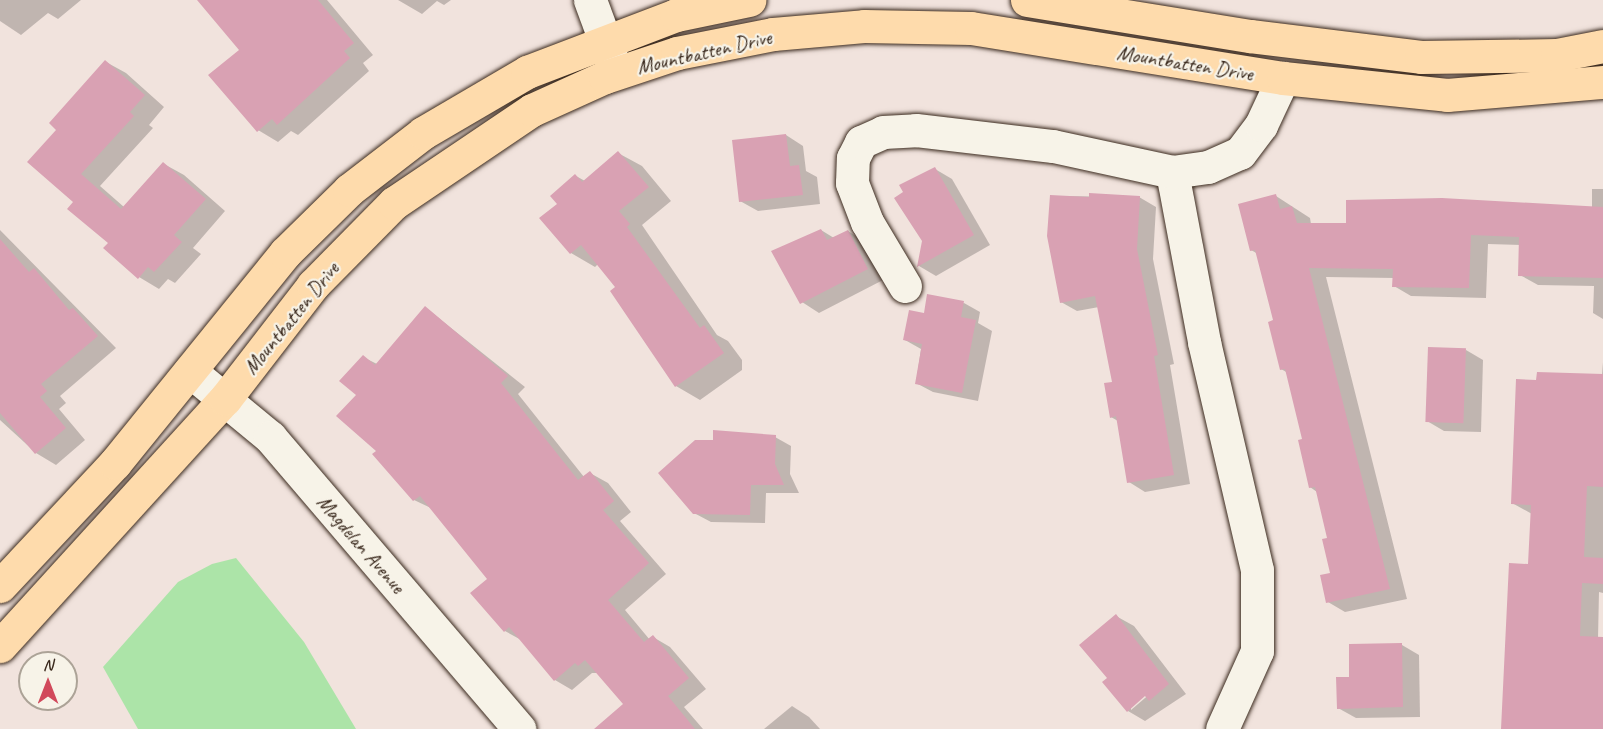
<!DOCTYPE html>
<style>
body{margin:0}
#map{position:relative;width:1603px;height:729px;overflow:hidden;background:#f1e3dd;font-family:Caveat,sans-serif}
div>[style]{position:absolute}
.green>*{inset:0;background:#ace4a8}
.shadow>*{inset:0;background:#0003}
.building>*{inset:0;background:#d9a1b3;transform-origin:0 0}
.roads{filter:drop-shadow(0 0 2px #3b2a1e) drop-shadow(0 0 2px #3b2a1e)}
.minor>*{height:33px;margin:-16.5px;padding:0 16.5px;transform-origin:16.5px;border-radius:16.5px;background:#f7f3e8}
.major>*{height:33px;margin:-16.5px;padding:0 16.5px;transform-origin:16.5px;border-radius:16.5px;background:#fedbac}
span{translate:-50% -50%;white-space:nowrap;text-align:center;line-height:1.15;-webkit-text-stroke:4.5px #f7f3e8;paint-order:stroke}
.street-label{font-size:21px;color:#3b2a1e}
.north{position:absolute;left:18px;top:651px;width:60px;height:60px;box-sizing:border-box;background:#f7f3e8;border:2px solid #aca397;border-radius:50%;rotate:0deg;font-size:16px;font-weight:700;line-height:24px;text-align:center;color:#3b2a1e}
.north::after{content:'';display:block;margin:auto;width:21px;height:27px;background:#d1495b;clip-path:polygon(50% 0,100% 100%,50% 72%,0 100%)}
</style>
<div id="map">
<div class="green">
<i style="clip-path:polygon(236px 558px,304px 642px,356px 729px,138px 729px,103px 667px,178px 582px,212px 564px)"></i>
</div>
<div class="shadow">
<i style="clip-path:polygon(0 0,81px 0,58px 19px,48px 13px,21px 35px,0 21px)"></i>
<i style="clip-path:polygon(199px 0,327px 0,373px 55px,363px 63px,369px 71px,298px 135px,291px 131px,278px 142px,258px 130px,241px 50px)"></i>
<i style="clip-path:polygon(398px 0,451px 0,444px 5px,437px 1px,422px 14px)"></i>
<i style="clip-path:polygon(106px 62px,126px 73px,164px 107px,149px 125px,153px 128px,100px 186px,124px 207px,164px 164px,184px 175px,225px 211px,193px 248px,201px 254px,175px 283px,168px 279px,159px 289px,139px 277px,75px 202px,58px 130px)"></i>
<i style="clip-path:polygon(786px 135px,803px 146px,806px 171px,817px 177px,820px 204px,758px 211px,740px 201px)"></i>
<i style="clip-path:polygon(618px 153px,642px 166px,671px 201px,642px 225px,717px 335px,728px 341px,742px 360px,742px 370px,700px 400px,676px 386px,617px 287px,598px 264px,595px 267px,571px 253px,559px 204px,576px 176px,585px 181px)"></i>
<i style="clip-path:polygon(935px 169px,952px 179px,990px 245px,936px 276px,919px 266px)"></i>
<i style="clip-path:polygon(1592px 189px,1603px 189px,1603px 319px,1593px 313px,1594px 286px,1538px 285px,1520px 275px,1521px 245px,1488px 244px,1486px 298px,1411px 296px,1394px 286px,1394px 278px,1326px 277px,1407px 599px,1345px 612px,1328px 602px,1332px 574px,1329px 539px,1317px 492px,1310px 487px,1304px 440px,1288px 373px,1281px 369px,1275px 322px,1258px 254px,1251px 250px,1276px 196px,1310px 218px,1311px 224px,1347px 224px,1592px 208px)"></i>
<i style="clip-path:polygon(1051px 196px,1139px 197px,1156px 207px,1153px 259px,1174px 364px,1170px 365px,1190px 484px,1145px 492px,1129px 482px,1118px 421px,1111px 417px,1114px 383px,1099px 307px,1077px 311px,1061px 302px)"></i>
<i style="clip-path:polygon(0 230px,116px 348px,60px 396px,66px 403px,59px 409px,85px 440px,56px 465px,36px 453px,0 420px)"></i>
<i style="clip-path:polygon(821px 230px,834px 238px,848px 231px,865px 242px,885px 279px,819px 313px,802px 302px)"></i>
<i style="clip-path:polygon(964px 303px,980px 312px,978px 323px,992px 331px,978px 401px,933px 392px,916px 383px,921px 349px,905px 340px,925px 314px)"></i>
<i style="clip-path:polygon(426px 308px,525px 387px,518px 394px,584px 477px,590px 473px,608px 483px,631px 512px,620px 521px,666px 574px,625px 610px,650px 640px,653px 637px,670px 647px,706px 689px,684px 707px,703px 729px,606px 729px,625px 704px,599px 673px,592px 673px,572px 690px,555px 680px,523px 641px,505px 631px,489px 579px,433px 509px,414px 500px,378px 451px,358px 395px,363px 357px,377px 364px)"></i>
<i style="clip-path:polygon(1466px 350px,1483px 360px,1481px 432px,1444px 431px,1427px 421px)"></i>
<i style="clip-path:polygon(1603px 362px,1603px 593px,1599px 592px,1598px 639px,1603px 639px,1603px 729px,1503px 729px,1529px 565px,1532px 514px,1512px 503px,1537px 381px,1602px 375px)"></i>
<i style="clip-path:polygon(775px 437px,791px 446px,790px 474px,799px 493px,766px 493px,765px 523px,711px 522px,694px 513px)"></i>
<i style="clip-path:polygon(evenodd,1116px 616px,1134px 626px,1186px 694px,1145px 721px,1128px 711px,1110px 678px,1116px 616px,1150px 690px,1152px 692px,1131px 710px,1131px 706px,1150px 690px)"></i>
<i style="clip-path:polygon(1402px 645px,1419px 655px,1420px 717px,1356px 718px,1338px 708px,1351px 678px)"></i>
<i style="clip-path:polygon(792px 706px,809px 717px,820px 729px,764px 729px)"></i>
</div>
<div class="building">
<i style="clip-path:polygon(197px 0,318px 0,354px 43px,344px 51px,350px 58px,277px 125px,272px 119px,257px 132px,208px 75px,239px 50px)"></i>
<i style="clip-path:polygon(105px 60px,145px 95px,130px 112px,134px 116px,81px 174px,121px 209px,163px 162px,206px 199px,174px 235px,182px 242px,154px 272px,148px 267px,138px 279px,103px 248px,108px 243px,67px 209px,73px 202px,27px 162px,56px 130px,49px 123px)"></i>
<i style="clip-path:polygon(786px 134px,790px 166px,799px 165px,803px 195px,739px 202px,732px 140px)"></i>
<i style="clip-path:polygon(618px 151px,649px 187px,619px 211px,630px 224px,627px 227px,700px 328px,704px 325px,724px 353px,675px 387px,610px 291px,615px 287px,581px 245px,570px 254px,539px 218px,557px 204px,550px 196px,575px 174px,582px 182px)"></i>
<i style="clip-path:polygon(935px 167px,974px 235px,917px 267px,922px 241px,894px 198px,903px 192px,899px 185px)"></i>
<i style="clip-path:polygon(1089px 193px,1140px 196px,1137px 249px,1158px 355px,1154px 356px,1174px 475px,1127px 483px,1116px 416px,1110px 418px,1104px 383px,1112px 382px,1095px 296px,1060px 303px,1047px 236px,1050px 195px,1089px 197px)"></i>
<i style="clip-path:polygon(1276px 194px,1280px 209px,1292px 206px,1297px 223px,1346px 223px,1346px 200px,1442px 198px,1603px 207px,1603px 278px,1518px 276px,1519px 237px,1471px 235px,1469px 288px,1392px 287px,1393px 269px,1309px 268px,1390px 589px,1326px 603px,1320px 575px,1330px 573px,1322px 539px,1327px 538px,1315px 487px,1309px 488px,1298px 440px,1302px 439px,1285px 369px,1280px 370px,1268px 322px,1273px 320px,1255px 250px,1250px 251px,1238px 204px)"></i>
<i style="clip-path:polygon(821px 229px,827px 240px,848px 230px,868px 269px,800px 304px,771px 251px)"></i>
<i style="clip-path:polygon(0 239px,29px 272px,34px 268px,69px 310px,73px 308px,98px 336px,41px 384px,47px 391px,40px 397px,66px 428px,35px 454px,0 413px)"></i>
<i style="clip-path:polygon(927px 294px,964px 301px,961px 317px,976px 320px,962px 393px,915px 384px,922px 344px,903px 340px,909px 310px,924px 313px)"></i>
<i style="clip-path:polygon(425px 306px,508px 376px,501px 383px,578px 480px,590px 471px,614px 501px,603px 510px,649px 563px,608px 600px,644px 642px,653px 635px,689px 678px,668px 696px,695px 729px,594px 729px,623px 704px,585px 660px,578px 666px,575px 663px,554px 681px,509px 627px,504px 632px,470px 593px,487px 579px,420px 496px,413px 501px,372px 454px,376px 451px,336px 416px,356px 395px,339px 381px,363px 355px,375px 365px)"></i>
<i style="left:1428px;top:347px;width:38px;height:75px;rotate:2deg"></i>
<i style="clip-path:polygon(1537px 372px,1603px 374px,1603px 487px,1587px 486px,1584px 557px,1603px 558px,1603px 584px,1582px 583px,1580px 636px,1603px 637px,1603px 729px,1501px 729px,1509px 563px,1528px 564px,1531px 505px,1511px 504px,1516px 379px,1536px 380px)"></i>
<i style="clip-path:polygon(713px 430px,776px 435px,775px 464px,784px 485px,751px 485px,750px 515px,693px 514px,658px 473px,695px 440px,713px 440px)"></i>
<i style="clip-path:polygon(1116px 614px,1169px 684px,1149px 701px,1145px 696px,1127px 712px,1102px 682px,1107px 678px,1079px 645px)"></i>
<i style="clip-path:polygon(1402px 643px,1403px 707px,1337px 709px,1336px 677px,1349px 677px,1349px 644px)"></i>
</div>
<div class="roads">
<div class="minor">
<i style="left:590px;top:0;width:72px;rotate:69.8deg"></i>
<i style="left:1172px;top:172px;width:173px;rotate:79.3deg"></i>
<i style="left:1204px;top:342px;width:234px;rotate:76.9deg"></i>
<i style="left:1257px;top:570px;width:81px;rotate:90deg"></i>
<i style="left:1257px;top:651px;width:85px;rotate:114.2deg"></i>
<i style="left:905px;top:286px;width:74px;rotate:-120.7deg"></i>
<i style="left:867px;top:222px;width:42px;rotate:-111deg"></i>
<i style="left:852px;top:183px;width:25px;rotate:-88deg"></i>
<i style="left:853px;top:158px;width:18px;rotate:-63deg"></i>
<i style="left:861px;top:142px;width:24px;rotate:-24deg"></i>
<i style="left:883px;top:132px;width:33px;rotate:-3deg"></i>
<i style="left:916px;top:130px;width:138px;rotate:6.7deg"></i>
<i style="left:1053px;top:146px;width:122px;rotate:12.3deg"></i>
<i style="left:1172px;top:172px;width:36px;rotate:-8deg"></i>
<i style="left:1208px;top:167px;width:35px;rotate:-24deg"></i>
<i style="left:1240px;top:153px;width:35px;rotate:-53deg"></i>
<i style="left:1261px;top:125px;width:52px;rotate:-64.9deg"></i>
<i style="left:190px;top:371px;width:104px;rotate:39.5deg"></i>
<i style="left:270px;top:437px;width:384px;rotate:49.5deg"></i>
</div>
<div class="major">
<i style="left:1027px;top:0;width:226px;rotate:9.2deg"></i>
<i style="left:1250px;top:36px;width:172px;rotate:7deg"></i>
<i style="left:1421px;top:57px;width:136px;rotate:-0.8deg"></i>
<i style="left:1557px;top:55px;width:47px;rotate:-11.1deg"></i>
<i style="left:0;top:586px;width:168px;rotate:-46.9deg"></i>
<i style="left:115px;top:463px;width:270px;rotate:-51deg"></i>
<i style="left:285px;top:253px;width:90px;rotate:-44.5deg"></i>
<i style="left:349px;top:190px;width:93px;rotate:-37.6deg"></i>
<i style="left:423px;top:133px;width:121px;rotate:-30.4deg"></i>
<i style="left:527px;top:72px;width:160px;rotate:-20.9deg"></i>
<i style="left:676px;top:15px;width:75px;rotate:-11.6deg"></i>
<i style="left:0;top:646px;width:334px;rotate:-47.7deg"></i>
<i style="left:225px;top:399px;width:144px;rotate:-52.3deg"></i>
<i style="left:313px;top:285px;width:115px;rotate:-45.4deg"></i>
<i style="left:394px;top:203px;width:166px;rotate:-34deg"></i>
<i style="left:532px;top:110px;width:80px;rotate:-24.3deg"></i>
<i style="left:605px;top:77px;width:76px;rotate:-18.4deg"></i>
<i style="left:677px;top:53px;width:98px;rotate:-11.2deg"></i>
<i style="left:773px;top:34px;width:91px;rotate:-5deg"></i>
<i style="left:864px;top:26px;width:107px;rotate:1.1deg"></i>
<i style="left:971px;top:28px;width:316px;rotate:9.1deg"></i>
<i style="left:1283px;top:78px;width:165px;rotate:5.9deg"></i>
<i style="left:1447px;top:95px;width:157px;rotate:-4.8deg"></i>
</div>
</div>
<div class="street-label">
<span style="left:704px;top:52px;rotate:-13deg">Mountbatten Drive</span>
<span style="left:1185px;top:63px;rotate:9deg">Mountbatten Drive</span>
<span style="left:291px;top:318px;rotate:-51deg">Mountbatten Drive</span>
<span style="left:361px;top:544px;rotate:49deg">Magdelan Avenue</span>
</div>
<div class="north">N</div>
</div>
